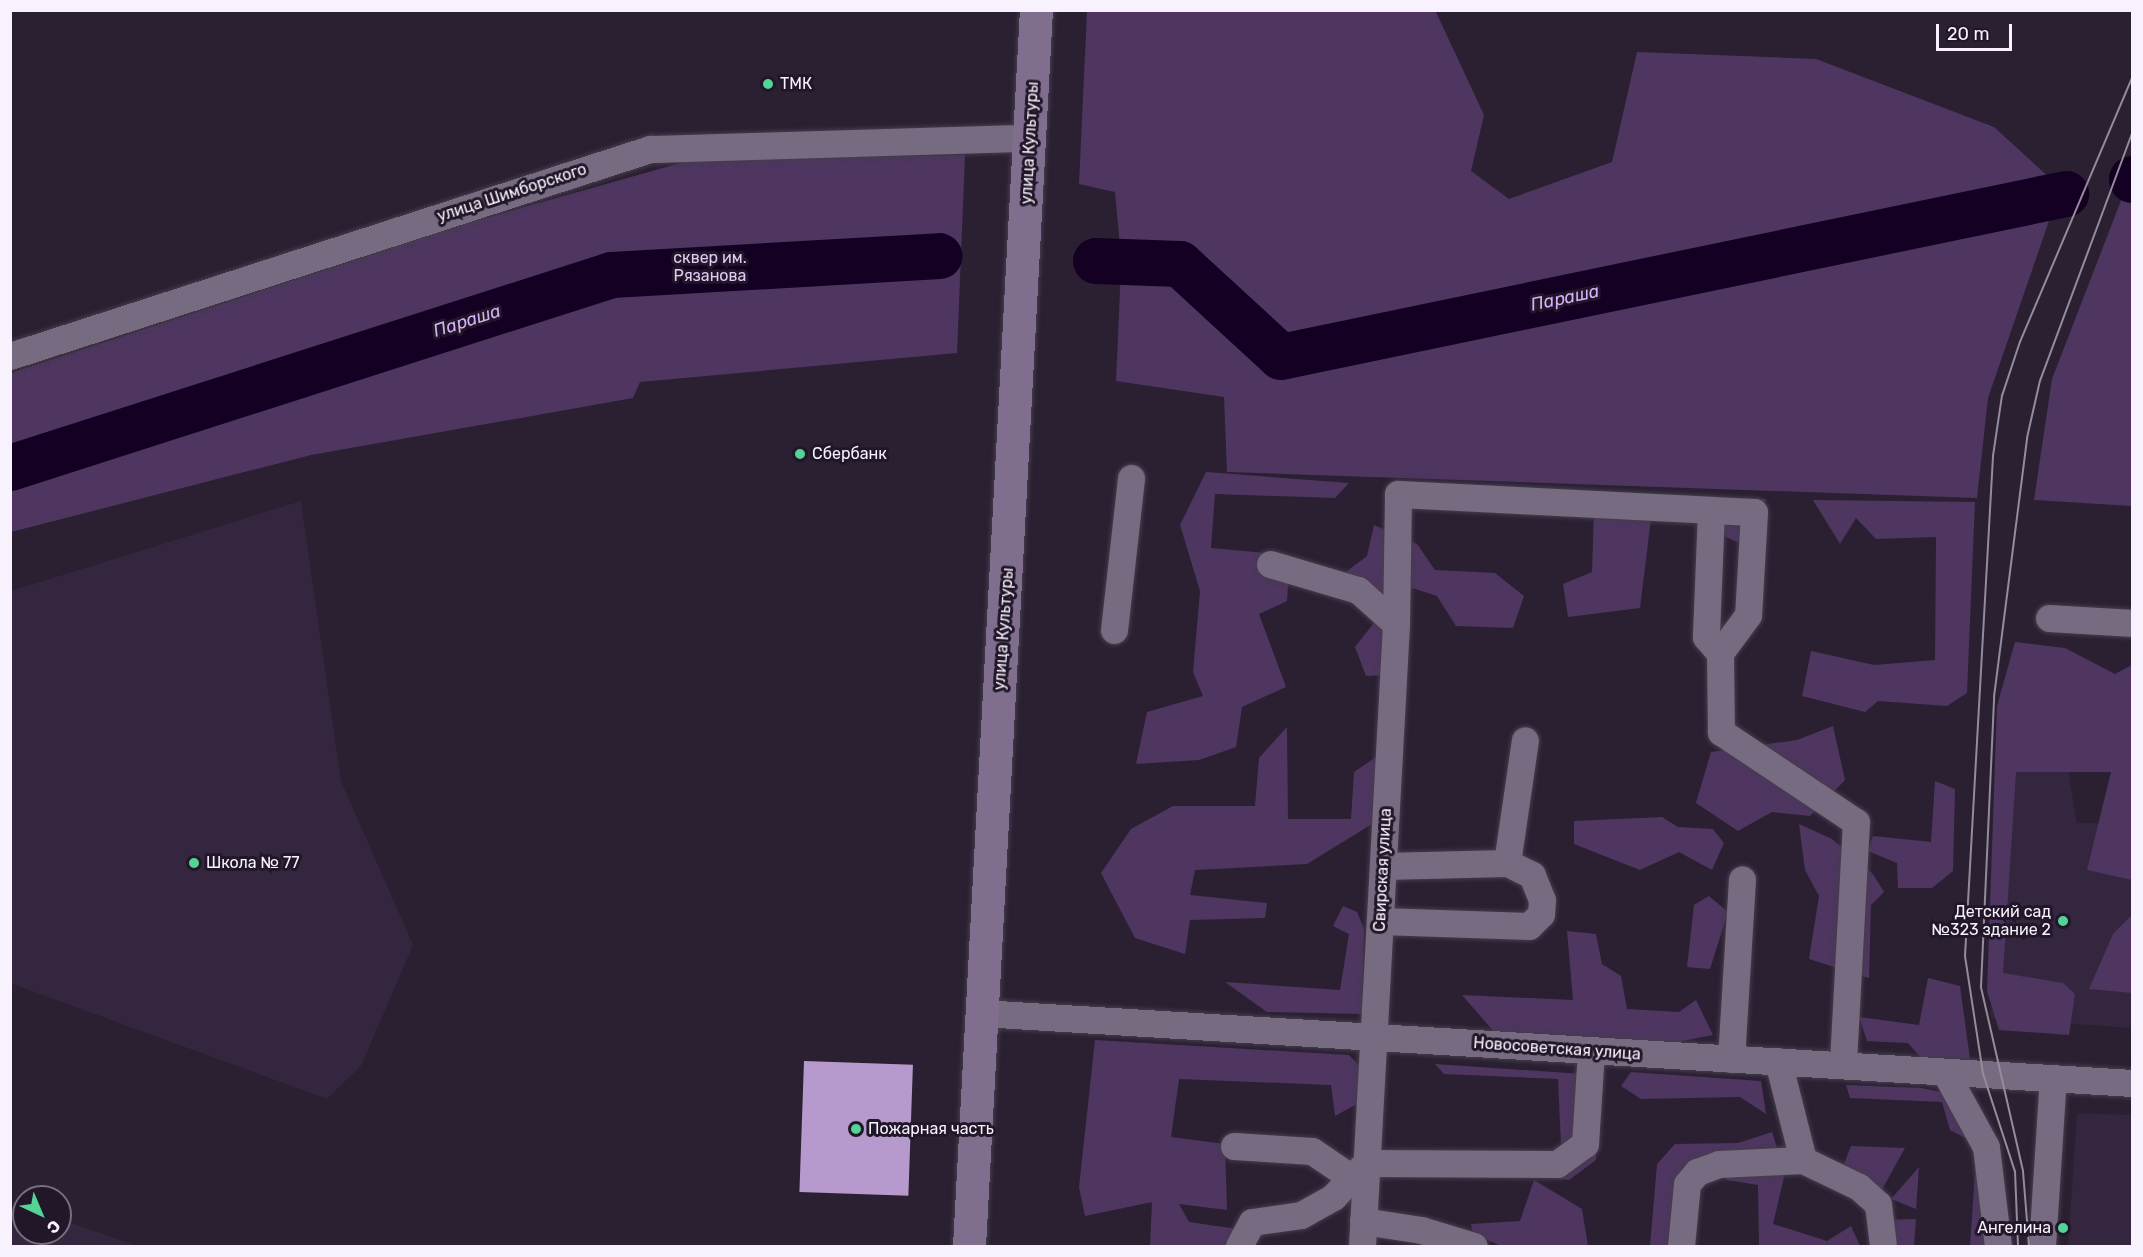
<!DOCTYPE html>
<meta charset="utf-8">
<style>
body{margin:0}
#map{position:relative;width:2143px;height:1257px;overflow:hidden;background:#2a2032;font-family:Rubik,sans-serif}
div>[style]{position:absolute}
.built>*{inset:0;background:#33263e}
.green>*{inset:0;background:#4e3660}
.river>*{height:46px;margin:-23px;padding:0 23px;transform-origin:23px;border-radius:23px;background:#140023}
.building>*{inset:0;background:#b69acd;transform-origin:0 0}
.roads{filter:drop-shadow(0 0 2px #453c4c) drop-shadow(0 0 2px #453c4c)}
.street>*{height:27px;margin:-13.5px;padding:0 13.5px;transform-origin:13.5px;border-radius:13.5px;background:#776b81}
.secondary>*{height:33px;margin:-16.5px;padding:0 16.5px;transform-origin:16.5px;border-radius:16.5px;background:#806e8f}
.tram>*{height:1.5px;margin:-0.75px;padding:0 0.75px;transform-origin:0.75px;border-radius:0.75px;background:#948c9b}
.dots>*{width:16px;height:16px;translate:-50% -50%;box-sizing:border-box;border:3px solid #211728;border-radius:50%}
span{translate:-50% -50%;white-space:nowrap;text-align:center;line-height:1.15;-webkit-text-stroke:6px #211728;paint-order:stroke}
.poi-label{font-size:16px;color:#f8f2fe}
.left{translate:0 -50%;text-align:left}
.right{translate:-100% -50%;text-align:right}
.street-label{font-size:16px;color:#f8f2fe}
.park-label{font-size:16px;color:#e2caf7}
.water-label{font-size:18px;color:#d8b0f9;font-style:italic}
.frame{position:absolute;inset:0;border:12px solid #f8f2fe;pointer-events:none}
.north{position:absolute;left:12px;top:1185px;width:60px;height:60px;box-sizing:border-box;background:#211728;border:2px solid #776f7e;border-radius:50%;rotate:136deg;font-size:16px;font-weight:700;line-height:24px;text-align:center;color:#f8f2fe}
.north::after{content:'';display:block;margin:auto;width:21px;height:27px;background:#54d396;clip-path:polygon(50% 0,100% 100%,50% 72%,0 100%)}
.scale{position:absolute;left:1936px;top:24px;width:76px;height:27px;box-sizing:border-box;border:3px solid #f8f2fe;border-top:0;padding-left:8px;font-size:18px;line-height:21px;white-space:nowrap;color:#f8f2fe;-webkit-text-stroke:4px #211728;paint-order:stroke}
</style>
<div id="map">
<div class="built">
<i style="clip-path:polygon(301px 501px,341px 781px,413px 945px,361px 1066px,327px 1099px,10px 983px,11px 591px)"></i>
<i style="clip-path:polygon(1996px 721px,2060px 722px,2077px 823px,2132px 823px,2132px 1028px,1991px 1018px)"></i>
<i style="clip-path:polygon(2077px 1113px,2132px 1115px,2132px 1246px,2068px 1246px)"></i>
<i style="clip-path:polygon(10px 1202px,24px 1206px,24px 1233px,60px 1233px,60px 1219px,137px 1246px,11px 1246px)"></i>
</div>
<div class="green">
<i style="clip-path:polygon(1435px 10px,1484px 115px,1471px 171px,1509px 199px,1612px 162px,1637px 52px,1816px 59px,1994px 127px,2063px 190px,1281px 354px,1182px 261px,1121px 257px,1115px 192px,1079px 184px,1087px 11px)"></i>
<i style="clip-path:polygon(965px 155px,957px 353px,640px 382px,633px 398px,311px 455px,11px 532px,11px 373px,461px 225px,691px 160px)"></i>
<i style="clip-path:polygon(2132px 197px,2132px 506px,2034px 500px,2052px 379px,2122px 198px)"></i>
<i style="clip-path:polygon(2043px 202px,2051px 215px,1988px 398px,1977px 498px,1227px 472px,1224px 397px,1116px 381px,1121px 267px,1178px 268px,1280px 361px)"></i>
<i style="clip-path:polygon(1206px 472px,1349px 483px,1335px 498px,1215px 494px,1211px 548px,1290px 555px,1287px 601px,1259px 614px,1286px 687px,1242px 707px,1236px 747px,1199px 760px,1136px 764px,1147px 712px,1203px 696px,1193px 672px,1200px 591px,1180px 525px)"></i>
<i style="clip-path:polygon(1504px 487px,1766px 499px,1760px 524px,1737px 542px,1696px 523px,1651px 519px,1640px 608px,1568px 617px,1563px 584px,1592px 572px,1594px 510px)"></i>
<i style="clip-path:polygon(1813px 500px,1975px 502px,1967px 693px,1947px 706px,1878px 701px,1865px 712px,1802px 696px,1811px 651px,1874px 665px,1935px 660px,1936px 537px,1876px 539px,1856px 518px,1840px 544px)"></i>
<i style="clip-path:polygon(1374px 525px,1417px 544px,1435px 570px,1495px 573px,1524px 596px,1513px 628px,1456px 626px,1437px 596px,1412px 588px,1385px 675px,1366px 676px,1355px 647px,1377px 619px,1342px 575px,1367px 556px)"></i>
<i style="clip-path:polygon(2015px 642px,2065px 648px,2115px 674px,2132px 665px,2132px 880px,2087px 870px,2111px 772px,2016px 772px,2003px 973px,2063px 983px,2075px 994px,2069px 1035px,1999px 1030px,1987px 991px,1997px 706px)"></i>
<i style="clip-path:polygon(1833px 726px,1845px 780px,1810px 816px,1772px 812px,1738px 831px,1696px 803px,1711px 752px,1797px 740px)"></i>
<i style="clip-path:polygon(1287px 727px,1288px 819px,1351px 819px,1354px 772px,1382px 753px,1377px 821px,1307px 864px,1195px 870px,1190px 895px,1267px 903px,1265px 918px,1190px 920px,1185px 954px,1135px 938px,1101px 873px,1131px 829px,1173px 806px,1255px 806px,1259px 758px)"></i>
<i style="clip-path:polygon(1935px 781px,1955px 789px,1953px 871px,1932px 888px,1898px 888px,1897px 863px,1868px 851px,1873px 836px,1931px 842px)"></i>
<i style="clip-path:polygon(1662px 817px,1678px 827px,1713px 829px,1724px 843px,1712px 870px,1679px 852px,1640px 870px,1574px 844px,1574px 821px)"></i>
<i style="clip-path:polygon(1799px 824px,1832px 839px,1873px 874px,1884px 892px,1871px 905px,1869px 978px,1809px 959px,1819px 896px,1805px 870px)"></i>
<i style="clip-path:polygon(1709px 896px,1728px 912px,1710px 969px,1687px 967px,1694px 905px)"></i>
<i style="clip-path:polygon(1343px 906px,1357px 912px,1364px 928px,1362px 1014px,1267px 1012px,1225px 982px,1340px 990px,1349px 934px,1333px 926px)"></i>
<i style="clip-path:polygon(2132px 915px,2132px 993px,2089px 989px,2113px 934px)"></i>
<i style="clip-path:polygon(1567px 931px,1596px 934px,1602px 964px,1621px 976px,1627px 1009px,1679px 1012px,1696px 1000px,1713px 1035px,1672px 1043px,1495px 1033px,1462px 995px,1573px 1000px)"></i>
<i style="clip-path:polygon(1928px 978px,1960px 986px,1970px 1059px,1921px 1058px,1908px 1043px,1867px 1041px,1859px 1017px,1919px 1025px)"></i>
<i style="clip-path:polygon(1095px 1040px,1349px 1055px,1360px 1066px,1357px 1104px,1335px 1116px,1331px 1085px,1179px 1079px,1171px 1137px,1225px 1144px,1227px 1210px,1179px 1204px,1189px 1222px,1244px 1230px,1245px 1246px,1150px 1246px,1152px 1202px,1085px 1216px,1079px 1187px)"></i>
<i style="clip-path:polygon(1435px 1064px,1583px 1074px,1596px 1099px,1596px 1160px,1569px 1180px,1546px 1177px,1561px 1144px,1558px 1079px,1444px 1074px)"></i>
<i style="clip-path:polygon(1631px 1072px,1761px 1081px,1766px 1114px,1740px 1097px,1641px 1099px,1621px 1086px)"></i>
<i style="clip-path:polygon(1846px 1085px,1922px 1088px,1969px 1098px,1997px 1246px,1970px 1246px,1977px 1144px,1950px 1130px,1942px 1102px,1850px 1098px)"></i>
<i style="clip-path:polygon(1772px 1132px,1785px 1173px,1773px 1224px,1827px 1241px,1851px 1226px,1860px 1246px,1759px 1246px,1758px 1185px,1727px 1180px,1720px 1173px,1698px 1190px,1682px 1246px,1650px 1246px,1657px 1164px,1675px 1144px,1738px 1143px)"></i>
<i style="clip-path:polygon(1851px 1146px,1905px 1148px,1879px 1195px,1844px 1164px)"></i>
<i style="clip-path:polygon(1919px 1167px,1916px 1209px,1891px 1199px)"></i>
<i style="clip-path:polygon(1534px 1180px,1582px 1209px,1588px 1246px,1501px 1246px,1473px 1234px,1471px 1224px,1520px 1221px)"></i>
<i style="clip-path:polygon(1916px 1219px,1914px 1246px,1888px 1246px,1880px 1220px)"></i>
</div>
<div class="river">
<i style="left:2132px;top:180px;width:1px;rotate:-90deg"></i>
<i style="left:1096px;top:261px;width:84px;rotate:2deg"></i>
<i style="left:1180px;top:264px;width:137px;rotate:42.6deg"></i>
<i style="left:1281px;top:357px;width:802px;rotate:-11.73deg"></i>
<i style="left:10px;top:468px;width:632px;rotate:-17.78deg"></i>
<i style="left:612px;top:275px;width:328px;rotate:-3.3deg"></i>
</div>
<div class="building">
<i style="left:804px;top:1061px;width:109px;height:131px;rotate:2deg"></i>
</div>
<div class="roads">
<div class="street">
<i style="left:10px;top:356px;width:673px;rotate:-17.92deg"></i>
<i style="left:650px;top:149px;width:381px;rotate:-1.7deg"></i>
<i style="left:1711px;top:510px;width:43px;rotate:2.7deg"></i>
<i style="left:1754px;top:512px;width:103px;rotate:93.3deg"></i>
<i style="left:1748px;top:615px;width:47px;rotate:126.4deg"></i>
<i style="left:1270px;top:564px;width:92px;rotate:16.5deg"></i>
<i style="left:1358px;top:590px;width:51px;rotate:41.8deg"></i>
<i style="left:2049px;top:618px;width:83px;rotate:3.4deg"></i>
<i style="left:1114px;top:630px;width:153px;rotate:-83.6deg"></i>
<i style="left:1507px;top:863px;width:124px;rotate:-81.7deg"></i>
<i style="left:1380px;top:921px;width:149px;rotate:1.9deg"></i>
<i style="left:1529px;top:926px;width:17px;rotate:-45deg"></i>
<i style="left:1541px;top:914px;width:14px;rotate:-86deg"></i>
<i style="left:1542px;top:900px;width:27px;rotate:-112deg"></i>
<i style="left:1532px;top:875px;width:28px;rotate:-154deg"></i>
<i style="left:1507px;top:863px;width:124px;rotate:178.6deg"></i>
<i style="left:981px;top:1013px;width:1153px;rotate:3.48deg"></i>
<i style="left:1731px;top:1059px;width:180px;rotate:-86.5deg"></i>
<i style="left:1778px;top:1061px;width:102px;rotate:75.8deg"></i>
<i style="left:1803px;top:1160px;width:62px;rotate:25.7deg"></i>
<i style="left:1859px;top:1187px;width:25px;rotate:42deg"></i>
<i style="left:1878px;top:1204px;width:42px;rotate:83.2deg"></i>
<i style="left:1945px;top:1072px;width:85px;rotate:61.3deg"></i>
<i style="left:1986px;top:1147px;width:100px;rotate:83.1deg"></i>
<i style="left:1234px;top:1146px;width:78px;rotate:3.7deg"></i>
<i style="left:1312px;top:1151px;width:48px;rotate:34deg"></i>
<i style="left:1363px;top:1221px;width:59px;rotate:8.8deg"></i>
<i style="left:1421px;top:1230px;width:55px;rotate:16.8deg"></i>
<i style="left:1239px;top:1246px;width:27px;rotate:-62deg"></i>
<i style="left:1252px;top:1222px;width:49px;rotate:-8.1deg"></i>
<i style="left:1301px;top:1215px;width:37px;rotate:-29deg"></i>
<i style="left:1333px;top:1197px;width:47px;rotate:-45.9deg"></i>
<i style="left:1366px;top:1163px;width:191px;rotate:0.3deg"></i>
<i style="left:1557px;top:1164px;width:34px;rotate:-36deg"></i>
<i style="left:1585px;top:1144px;width:92px;rotate:-86.3deg"></i>
<i style="left:1362px;top:1246px;width:623px;rotate:-86.87deg"></i>
<i style="left:1396px;top:624px;width:130px;rotate:-89.1deg"></i>
<i style="left:1398px;top:494px;width:313px;rotate:2.9deg"></i>
<i style="left:1711px;top:510px;width:127px;rotate:92.3deg"></i>
<i style="left:1706px;top:637px;width:21px;rotate:49deg"></i>
<i style="left:1720px;top:653px;width:79px;rotate:89.3deg"></i>
<i style="left:1721px;top:732px;width:162px;rotate:33.7deg"></i>
<i style="left:1856px;top:822px;width:243px;rotate:93.1deg"></i>
<i style="left:1681px;top:1246px;width:62px;rotate:-84.5deg"></i>
<i style="left:1687px;top:1184px;width:16px;rotate:-50deg"></i>
<i style="left:1697px;top:1172px;width:23px;rotate:-20deg"></i>
<i style="left:1719px;top:1164px;width:84px;rotate:-2.7deg"></i>
<i style="left:2042px;top:1246px;width:168px;rotate:-86.3deg"></i>
</div>
<div class="secondary">
<i style="left:969px;top:1246px;width:1238px;rotate:-86.9deg"></i>
</div>
</div>
<div class="tram">
<i style="left:2018px;top:1246px;width:74px;rotate:-92.3deg"></i>
<i style="left:2015px;top:1172px;width:103px;rotate:-108.1deg"></i>
<i style="left:1983px;top:1074px;width:119px;rotate:-98.7deg"></i>
<i style="left:1965px;top:956px;width:501px;rotate:-86.79deg"></i>
<i style="left:1993px;top:456px;width:61px;rotate:-81.5deg"></i>
<i style="left:2002px;top:396px;width:57px;rotate:-71.6deg"></i>
<i style="left:2020px;top:342px;width:287px;rotate:-67deg"></i>
<i style="left:2029px;top:1246px;width:75px;rotate:-94.6deg"></i>
<i style="left:2023px;top:1171px;width:189px;rotate:-102.9deg"></i>
<i style="left:1981px;top:987px;width:290px;rotate:-87.4deg"></i>
<i style="left:1994px;top:697px;width:261px;rotate:-82.7deg"></i>
<i style="left:2027px;top:438px;width:58px;rotate:-77.2deg"></i>
<i style="left:2040px;top:381px;width:265px;rotate:-69.6deg"></i>
</div>
<div class="dots">
<i style="left:768px;top:84px;background:#54d396"></i>
<i style="left:800px;top:454px;background:#54d396"></i>
<i style="left:194px;top:863px;background:#54d396"></i>
<i style="left:2063px;top:921px;background:#54d396"></i>
<i style="left:856px;top:1129px;background:#54d396"></i>
<i style="left:2063px;top:1228px;background:#54d396"></i>
</div>
<div class="poi-label">
<span class="left" style="left:780px;top:84px">ТМК</span>
<span class="left" style="left:812px;top:454px">Сбербанк</span>
<span class="left" style="left:206px;top:863px">Школа № 77</span>
<span class="right" style="left:2051px;top:921px">Детский сад<br>№323 здание 2</span>
<span class="left" style="left:868px;top:1129px">Пожарная часть</span>
<span class="right" style="left:2051px;top:1228px">Ангелина</span>
</div>
<div class="street-label">
<span style="left:1030px;top:143px;rotate:-87deg">улица Культуры</span>
<span style="left:512px;top:193px;rotate:-18deg">улица Шимборского</span>
<span style="left:1004px;top:629px;rotate:-86deg">улица Культуры</span>
<span style="left:1383px;top:870px;rotate:-87deg">Свирская улица</span>
<span style="left:1557px;top:1049px;rotate:4deg">Новосоветская улица</span>
</div>
<div class="park-label">
<span style="left:710px;top:267px">сквер им.<br>Рязанова</span>
</div>
<div class="water-label">
<span style="left:1565px;top:298px;rotate:-12deg">Параша</span>
<span style="left:467px;top:321px;rotate:-18deg">Параша</span>
</div>
<div class="frame"></div>
<div class="north">С</div>
<div class="scale">20 m</div>
</div>
